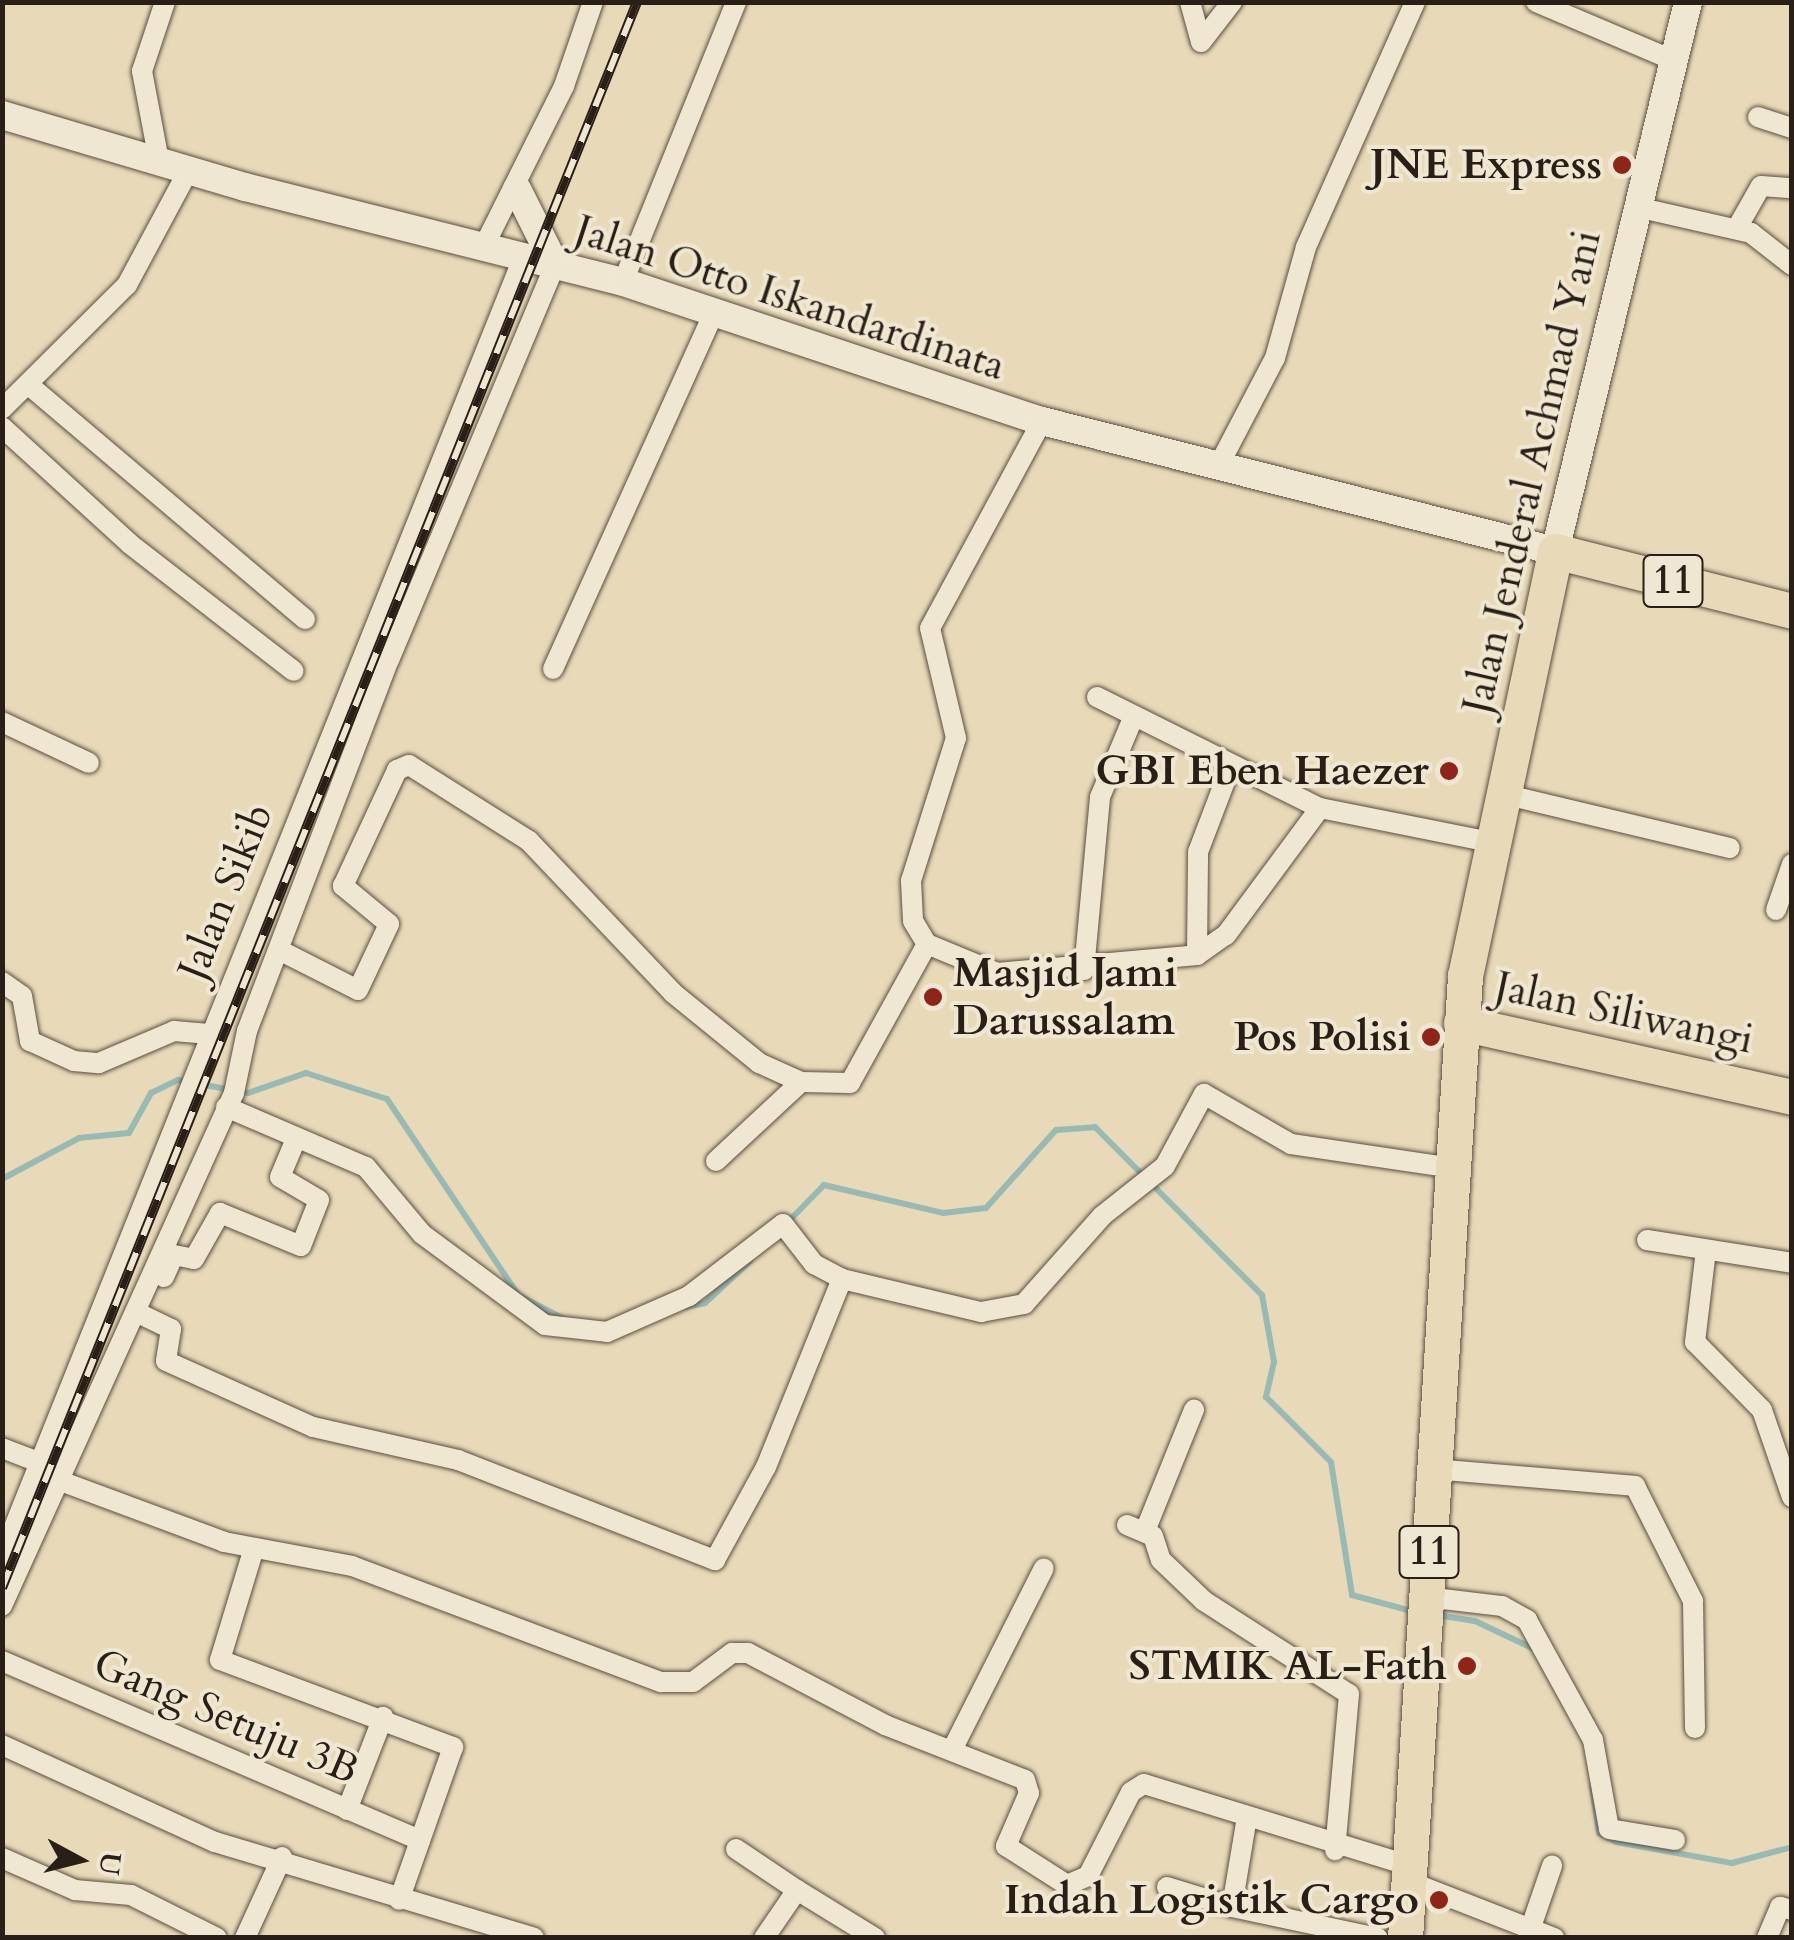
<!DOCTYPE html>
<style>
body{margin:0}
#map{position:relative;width:1794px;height:1940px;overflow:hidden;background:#e8dab9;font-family:Cardo,serif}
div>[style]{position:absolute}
.stream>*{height:6px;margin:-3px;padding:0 3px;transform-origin:3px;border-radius:3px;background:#98bab4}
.roads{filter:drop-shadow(0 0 2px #5a4e40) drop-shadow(0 0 2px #5a4e40)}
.street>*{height:20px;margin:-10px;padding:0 10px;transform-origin:10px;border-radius:10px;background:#f0e7d2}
.secondary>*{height:28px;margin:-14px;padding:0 14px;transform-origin:14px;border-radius:14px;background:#f0e7d2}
.highway>*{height:35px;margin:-17.5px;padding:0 17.5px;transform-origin:17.5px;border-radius:17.5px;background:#e8dab9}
.rail>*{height:10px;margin-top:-5px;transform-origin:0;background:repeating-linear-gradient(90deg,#f0e7d2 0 19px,#2a1f17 0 38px);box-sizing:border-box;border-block:2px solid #2a1f17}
.dots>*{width:28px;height:28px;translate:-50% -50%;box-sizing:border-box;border:5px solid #f0e7d2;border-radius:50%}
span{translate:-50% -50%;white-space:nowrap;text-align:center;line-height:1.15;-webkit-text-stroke:8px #f0e7d2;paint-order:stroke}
.shield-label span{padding:2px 8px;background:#f0e7d2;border:2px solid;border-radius:8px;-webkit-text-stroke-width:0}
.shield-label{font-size:40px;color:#2a1f17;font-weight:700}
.poi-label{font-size:42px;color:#2a1f17;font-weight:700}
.right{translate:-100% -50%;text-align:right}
.left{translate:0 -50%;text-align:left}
.street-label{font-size:42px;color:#2a1f17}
.frame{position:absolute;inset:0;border:5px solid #2a1f17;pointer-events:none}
.north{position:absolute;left:30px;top:1810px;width:100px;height:100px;-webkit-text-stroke:8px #f0e7d2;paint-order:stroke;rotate:97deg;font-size:28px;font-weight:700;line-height:40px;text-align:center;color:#2a1f17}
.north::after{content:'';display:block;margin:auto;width:35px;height:45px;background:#2a1f17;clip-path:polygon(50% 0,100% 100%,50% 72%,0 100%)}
</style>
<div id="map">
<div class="stream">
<i style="left:2px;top:1179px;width:87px;rotate:-28deg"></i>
<i style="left:79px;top:1138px;width:50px;rotate:-5.7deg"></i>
<i style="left:129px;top:1133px;width:46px;rotate:-61.2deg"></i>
<i style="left:151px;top:1093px;width:30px;rotate:-26deg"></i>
<i style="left:178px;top:1080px;width:71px;rotate:10.5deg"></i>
<i style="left:248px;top:1093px;width:61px;rotate:-19deg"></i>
<i style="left:306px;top:1073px;width:85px;rotate:17.8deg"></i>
<i style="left:387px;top:1099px;width:236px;rotate:56.2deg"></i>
<i style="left:518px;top:1295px;width:56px;rotate:27.5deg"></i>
<i style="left:787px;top:1223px;width:53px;rotate:-45.8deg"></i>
<i style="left:824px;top:1185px;width:122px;rotate:13.2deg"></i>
<i style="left:943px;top:1213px;width:43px;rotate:-6.6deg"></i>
<i style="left:986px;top:1208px;width:105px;rotate:-48.1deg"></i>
<i style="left:1056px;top:1130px;width:39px;rotate:-4deg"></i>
<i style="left:1095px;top:1127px;width:237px;rotate:45.2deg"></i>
<i style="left:1262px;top:1295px;width:68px;rotate:79.8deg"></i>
<i style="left:1274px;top:1362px;width:36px;rotate:103deg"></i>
<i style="left:1266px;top:1397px;width:92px;rotate:45deg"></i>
<i style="left:1331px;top:1462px;width:135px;rotate:81deg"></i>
<i style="left:1352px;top:1595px;width:65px;rotate:15.1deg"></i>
<i style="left:685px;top:1307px;width:20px;rotate:-11deg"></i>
<i style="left:705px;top:1303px;width:62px;rotate:-43deg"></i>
<i style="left:1437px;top:1615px;width:38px;rotate:9deg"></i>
<i style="left:1475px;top:1621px;width:63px;rotate:25.3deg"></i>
<i style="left:1592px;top:1785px;width:49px;rotate:81.7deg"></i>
<i style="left:1599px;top:1833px;width:19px;rotate:28deg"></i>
<i style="left:1616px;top:1842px;width:118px;rotate:10.3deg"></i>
<i style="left:1732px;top:1863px;width:62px;rotate:-14.9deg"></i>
</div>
<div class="roads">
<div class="street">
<i style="left:1190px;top:2px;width:41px;rotate:74.6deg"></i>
<i style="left:1201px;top:42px;width:51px;rotate:-52.2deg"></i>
<i style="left:1536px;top:2px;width:151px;rotate:23deg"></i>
<i style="left:1758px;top:117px;width:36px;rotate:18deg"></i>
<i style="left:159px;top:161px;width:92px;rotate:-100.7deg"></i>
<i style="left:142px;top:71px;width:73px;rotate:-71.6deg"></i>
<i style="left:1641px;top:208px;width:113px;rotate:12.8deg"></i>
<i style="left:1751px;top:233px;width:52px;rotate:38deg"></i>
<i style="left:1737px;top:228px;width:48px;rotate:-60.3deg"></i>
<i style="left:1761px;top:186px;width:31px;rotate:4deg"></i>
<i style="left:484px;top:246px;width:179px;rotate:-63.4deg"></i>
<i style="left:564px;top:86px;width:89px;rotate:-71deg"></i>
<i style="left:623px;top:282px;width:302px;rotate:-68deg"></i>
<i style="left:29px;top:385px;width:362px;rotate:40.3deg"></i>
<i style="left:2px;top:409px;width:176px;rotate:-44.8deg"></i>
<i style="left:127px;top:285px;width:129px;rotate:-61.8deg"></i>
<i style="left:1042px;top:421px;width:235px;rotate:118.4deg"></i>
<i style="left:930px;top:628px;width:113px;rotate:76.7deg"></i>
<i style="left:956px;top:738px;width:150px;rotate:107.5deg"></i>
<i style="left:911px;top:881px;width:40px;rotate:87.1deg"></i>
<i style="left:913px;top:921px;width:27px;rotate:59deg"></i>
<i style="left:927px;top:944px;width:76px;rotate:22.5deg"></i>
<i style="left:997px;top:973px;width:201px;rotate:-5.1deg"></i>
<i style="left:1197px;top:955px;width:35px;rotate:-35deg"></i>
<i style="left:1226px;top:935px;width:158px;rotate:-53.5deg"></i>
<i style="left:1320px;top:808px;width:173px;rotate:11.3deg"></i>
<i style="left:2px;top:427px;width:173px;rotate:42.4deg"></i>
<i style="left:130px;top:544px;width:207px;rotate:37.8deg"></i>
<i style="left:1220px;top:463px;width:119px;rotate:-62.4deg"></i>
<i style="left:1275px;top:358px;width:115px;rotate:-74.4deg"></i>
<i style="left:1306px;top:247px;width:268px;rotate:-66deg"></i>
<i style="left:553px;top:669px;width:392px;rotate:-65.7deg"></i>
<i style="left:1097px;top:697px;width:249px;rotate:26.5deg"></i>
<i style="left:2px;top:722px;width:96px;rotate:25.2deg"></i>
<i style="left:1503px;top:794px;width:233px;rotate:13.4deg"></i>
<i style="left:1776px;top:910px;width:49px;rotate:-70.8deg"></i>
<i style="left:281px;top:951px;width:86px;rotate:26.9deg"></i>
<i style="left:358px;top:990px;width:73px;rotate:-64.8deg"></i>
<i style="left:389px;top:924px;width:60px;rotate:-140.4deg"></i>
<i style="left:343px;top:886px;width:128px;rotate:-65deg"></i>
<i style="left:397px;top:770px;width:13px;rotate:-23deg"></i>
<i style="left:409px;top:765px;width:142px;rotate:32.3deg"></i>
<i style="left:529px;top:841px;width:209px;rotate:46.5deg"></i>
<i style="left:673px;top:993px;width:111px;rotate:39.1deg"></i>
<i style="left:759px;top:1063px;width:46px;rotate:24.3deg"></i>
<i style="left:1197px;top:955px;width:103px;rotate:-89.4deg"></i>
<i style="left:1198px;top:852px;width:90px;rotate:-69.1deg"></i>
<i style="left:1084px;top:970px;width:174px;rotate:-84.7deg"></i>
<i style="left:1100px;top:797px;width:86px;rotate:-67.3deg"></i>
<i style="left:2px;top:982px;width:24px;rotate:35deg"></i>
<i style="left:22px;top:996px;width:46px;rotate:79.9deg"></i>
<i style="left:30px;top:1041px;width:48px;rotate:24.4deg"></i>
<i style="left:74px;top:1061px;width:25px;rotate:5deg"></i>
<i style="left:99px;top:1063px;width:82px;rotate:-23.1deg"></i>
<i style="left:174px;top:1031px;width:35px;rotate:5deg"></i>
<i style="left:226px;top:1107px;width:152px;rotate:23.2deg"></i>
<i style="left:366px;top:1167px;width:87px;rotate:50.1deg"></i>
<i style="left:422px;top:1234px;width:153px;rotate:36.5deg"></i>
<i style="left:545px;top:1325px;width:62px;rotate:6.4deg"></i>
<i style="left:607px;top:1332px;width:90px;rotate:-23.7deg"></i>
<i style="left:689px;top:1296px;width:118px;rotate:-37.5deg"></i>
<i style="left:783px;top:1224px;width:51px;rotate:52.2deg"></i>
<i style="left:814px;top:1264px;width:32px;rotate:28deg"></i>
<i style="left:716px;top:1161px;width:116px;rotate:-42.9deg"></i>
<i style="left:801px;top:1082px;width:49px;rotate:1.2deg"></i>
<i style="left:850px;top:1083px;width:159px;rotate:-61deg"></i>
<i style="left:1647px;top:1240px;width:147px;rotate:9deg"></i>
<i style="left:1706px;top:1250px;width:93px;rotate:96.8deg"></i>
<i style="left:1695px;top:1342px;width:95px;rotate:45.4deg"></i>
<i style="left:1762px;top:1410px;width:92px;rotate:71deg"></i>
<i style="left:164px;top:1277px;width:24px;rotate:-66deg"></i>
<i style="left:174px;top:1255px;width:20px;rotate:11deg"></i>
<i style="left:194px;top:1259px;width:53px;rotate:-60.5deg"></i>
<i style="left:220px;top:1213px;width:87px;rotate:22.2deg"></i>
<i style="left:301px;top:1246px;width:49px;rotate:-68.6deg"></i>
<i style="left:319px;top:1200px;width:45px;rotate:-149.5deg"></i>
<i style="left:280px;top:1177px;width:41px;rotate:-67.2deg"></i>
<i style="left:136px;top:1312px;width:39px;rotate:26deg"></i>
<i style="left:171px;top:1329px;width:32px;rotate:99deg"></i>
<i style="left:166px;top:1361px;width:161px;rotate:24.2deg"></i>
<i style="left:313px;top:1427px;width:149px;rotate:12.8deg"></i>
<i style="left:458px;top:1460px;width:276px;rotate:21.3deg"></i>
<i style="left:715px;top:1560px;width:106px;rotate:-61.3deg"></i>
<i style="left:766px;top:1467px;width:203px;rotate:-68deg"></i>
<i style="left:842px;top:1279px;width:143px;rotate:13.4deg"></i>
<i style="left:981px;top:1312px;width:44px;rotate:-10.5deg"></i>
<i style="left:1024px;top:1304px;width:118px;rotate:-48.4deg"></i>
<i style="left:1102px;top:1216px;width:80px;rotate:-38.4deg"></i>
<i style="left:1165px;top:1166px;width:82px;rotate:-61.6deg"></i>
<i style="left:1204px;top:1094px;width:100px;rotate:29.9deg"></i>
<i style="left:1291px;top:1144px;width:158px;rotate:8.4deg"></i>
<i style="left:2px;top:1448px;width:42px;rotate:21deg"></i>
<i style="left:1434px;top:1469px;width:202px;rotate:4.8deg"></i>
<i style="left:1635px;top:1486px;width:129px;rotate:63.2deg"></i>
<i style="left:1693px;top:1601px;width:127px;rotate:89.1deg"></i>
<i style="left:55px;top:1479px;width:180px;rotate:20.4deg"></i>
<i style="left:224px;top:1542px;width:130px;rotate:10.6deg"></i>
<i style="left:352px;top:1566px;width:330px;rotate:20.6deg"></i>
<i style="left:661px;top:1682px;width:32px"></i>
<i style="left:693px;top:1682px;width:49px;rotate:-36.6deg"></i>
<i style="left:732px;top:1653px;width:16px"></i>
<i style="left:748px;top:1653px;width:155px;rotate:27.7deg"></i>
<i style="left:885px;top:1725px;width:150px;rotate:21.4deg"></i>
<i style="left:1025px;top:1780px;width:14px;rotate:73deg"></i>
<i style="left:1029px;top:1793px;width:58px;rotate:113.5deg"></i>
<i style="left:1006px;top:1846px;width:72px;rotate:32.6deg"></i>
<i style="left:1067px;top:1885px;width:23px;rotate:-23deg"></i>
<i style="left:1088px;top:1876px;width:94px;rotate:-62.9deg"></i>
<i style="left:1131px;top:1792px;width:15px;rotate:-32deg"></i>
<i style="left:1144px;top:1784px;width:276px;rotate:17.1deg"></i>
<i style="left:1127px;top:1525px;width:28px;rotate:23deg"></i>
<i style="left:1153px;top:1536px;width:25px;rotate:72deg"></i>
<i style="left:1161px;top:1560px;width:59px;rotate:43.6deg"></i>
<i style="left:1204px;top:1601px;width:172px;rotate:32.7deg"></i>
<i style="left:1349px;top:1694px;width:157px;rotate:95.1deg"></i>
<i style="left:1145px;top:1531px;width:131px;rotate:-68deg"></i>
<i style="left:254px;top:1548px;width:117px;rotate:106.9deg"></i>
<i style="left:220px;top:1660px;width:249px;rotate:20.5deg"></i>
<i style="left:453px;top:1747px;width:162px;rotate:109.4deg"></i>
<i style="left:2px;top:1557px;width:1402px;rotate:-68.14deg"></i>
<i style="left:1426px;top:1597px;width:77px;rotate:6.8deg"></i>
<i style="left:1502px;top:1606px;width:29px;rotate:29deg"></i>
<i style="left:1527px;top:1620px;width:137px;rotate:61.2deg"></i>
<i style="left:1593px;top:1740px;width:90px;rotate:79.8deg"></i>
<i style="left:1609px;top:1829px;width:67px;rotate:9.5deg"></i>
<i style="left:2px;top:1606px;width:563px;rotate:-65.67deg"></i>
<i style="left:234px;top:1093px;width:63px;rotate:-78.2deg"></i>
<i style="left:247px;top:1031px;width:397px;rotate:-69.1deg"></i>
<i style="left:389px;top:660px;width:428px;rotate:-67.2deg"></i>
<i style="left:2px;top:1661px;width:455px;rotate:23.2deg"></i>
<i style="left:2px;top:1745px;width:234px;rotate:24.5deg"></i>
<i style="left:215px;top:1842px;width:333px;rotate:16.7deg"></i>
<i style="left:954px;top:1746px;width:199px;rotate:-63.2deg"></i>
<i style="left:347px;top:1810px;width:100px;rotate:-68.8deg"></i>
<i style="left:1247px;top:1817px;width:91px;rotate:99.5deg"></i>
<i style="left:1232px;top:1907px;width:149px;rotate:12deg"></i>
<i style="left:736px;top:1849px;width:73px;rotate:33.9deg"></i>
<i style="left:797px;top:1890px;width:58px;rotate:124.5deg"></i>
<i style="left:2px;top:1858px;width:80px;rotate:23.7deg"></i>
<i style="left:75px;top:1890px;width:56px;rotate:5.1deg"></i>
<i style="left:131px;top:1895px;width:96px;rotate:26.6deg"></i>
<i style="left:1408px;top:1881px;width:157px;rotate:21.3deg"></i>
<i style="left:1167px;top:1887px;width:68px;rotate:17.1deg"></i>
<i style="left:797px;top:1890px;width:92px;rotate:31.6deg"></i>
<i style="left:1531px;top:1927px;width:65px;rotate:-71deg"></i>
<i style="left:245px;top:1938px;width:89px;rotate:-65.4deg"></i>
<i style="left:1767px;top:1938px;width:34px;rotate:-67deg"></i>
<i style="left:1780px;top:1907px;width:12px;rotate:14deg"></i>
</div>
<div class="secondary">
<i style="left:2px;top:115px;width:253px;rotate:16.5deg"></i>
<i style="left:245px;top:187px;width:390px;rotate:14.1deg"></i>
<i style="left:623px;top:282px;width:441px;rotate:18.4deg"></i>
<i style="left:1042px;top:421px;width:529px;rotate:14.22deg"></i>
<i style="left:1555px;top:551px;width:565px;rotate:-76.38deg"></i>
<i style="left:517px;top:189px;width:85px;rotate:63.4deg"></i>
</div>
<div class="highway">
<i style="left:1461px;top:1023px;width:339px;rotate:12.6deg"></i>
<i style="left:1405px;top:1938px;width:964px;rotate:-86.43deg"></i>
<i style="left:1465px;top:976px;width:434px;rotate:-78deg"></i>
<i style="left:1555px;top:551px;width:244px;rotate:14.2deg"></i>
</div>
</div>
<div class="rail">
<i style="left:2px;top:1588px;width:1708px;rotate:-68.18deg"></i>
</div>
<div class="dots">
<i style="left:1622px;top:165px;background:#8f2418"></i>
<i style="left:1449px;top:771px;background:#8f2418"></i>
<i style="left:933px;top:997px;background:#8f2418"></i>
<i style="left:1431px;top:1037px;background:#8f2418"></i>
<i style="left:1467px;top:1666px;background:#8f2418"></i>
<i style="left:1439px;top:1900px;background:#8f2418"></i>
</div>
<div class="shield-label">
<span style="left:1673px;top:581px">11</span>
<span style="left:1429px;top:1552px">11</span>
</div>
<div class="poi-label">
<span class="right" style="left:1602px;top:165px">JNE Express</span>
<span class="right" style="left:1429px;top:771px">GBI Eben Haezer</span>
<span class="left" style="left:953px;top:997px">Masjid Jami<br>Darussalam</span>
<span class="right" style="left:1411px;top:1037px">Pos Polisi</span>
<span class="right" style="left:1447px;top:1666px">STMIK AL-Fath</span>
<span class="right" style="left:1419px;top:1900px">Indah Logistik Cargo</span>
</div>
<div class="street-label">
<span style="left:790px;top:298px;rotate:18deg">Jalan Otto Iskandardinata</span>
<span style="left:1532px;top:472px;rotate:-77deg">Jalan Jenderal Achmad Yani</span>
<span style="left:226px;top:892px;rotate:-68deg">Jalan Sikib</span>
<span style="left:1624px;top:1013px;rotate:12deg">Jalan Siliwangi</span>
<span style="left:226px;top:1717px;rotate:23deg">Gang Setuju 3B</span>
</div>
<div class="frame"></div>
<div class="north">U</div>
</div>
